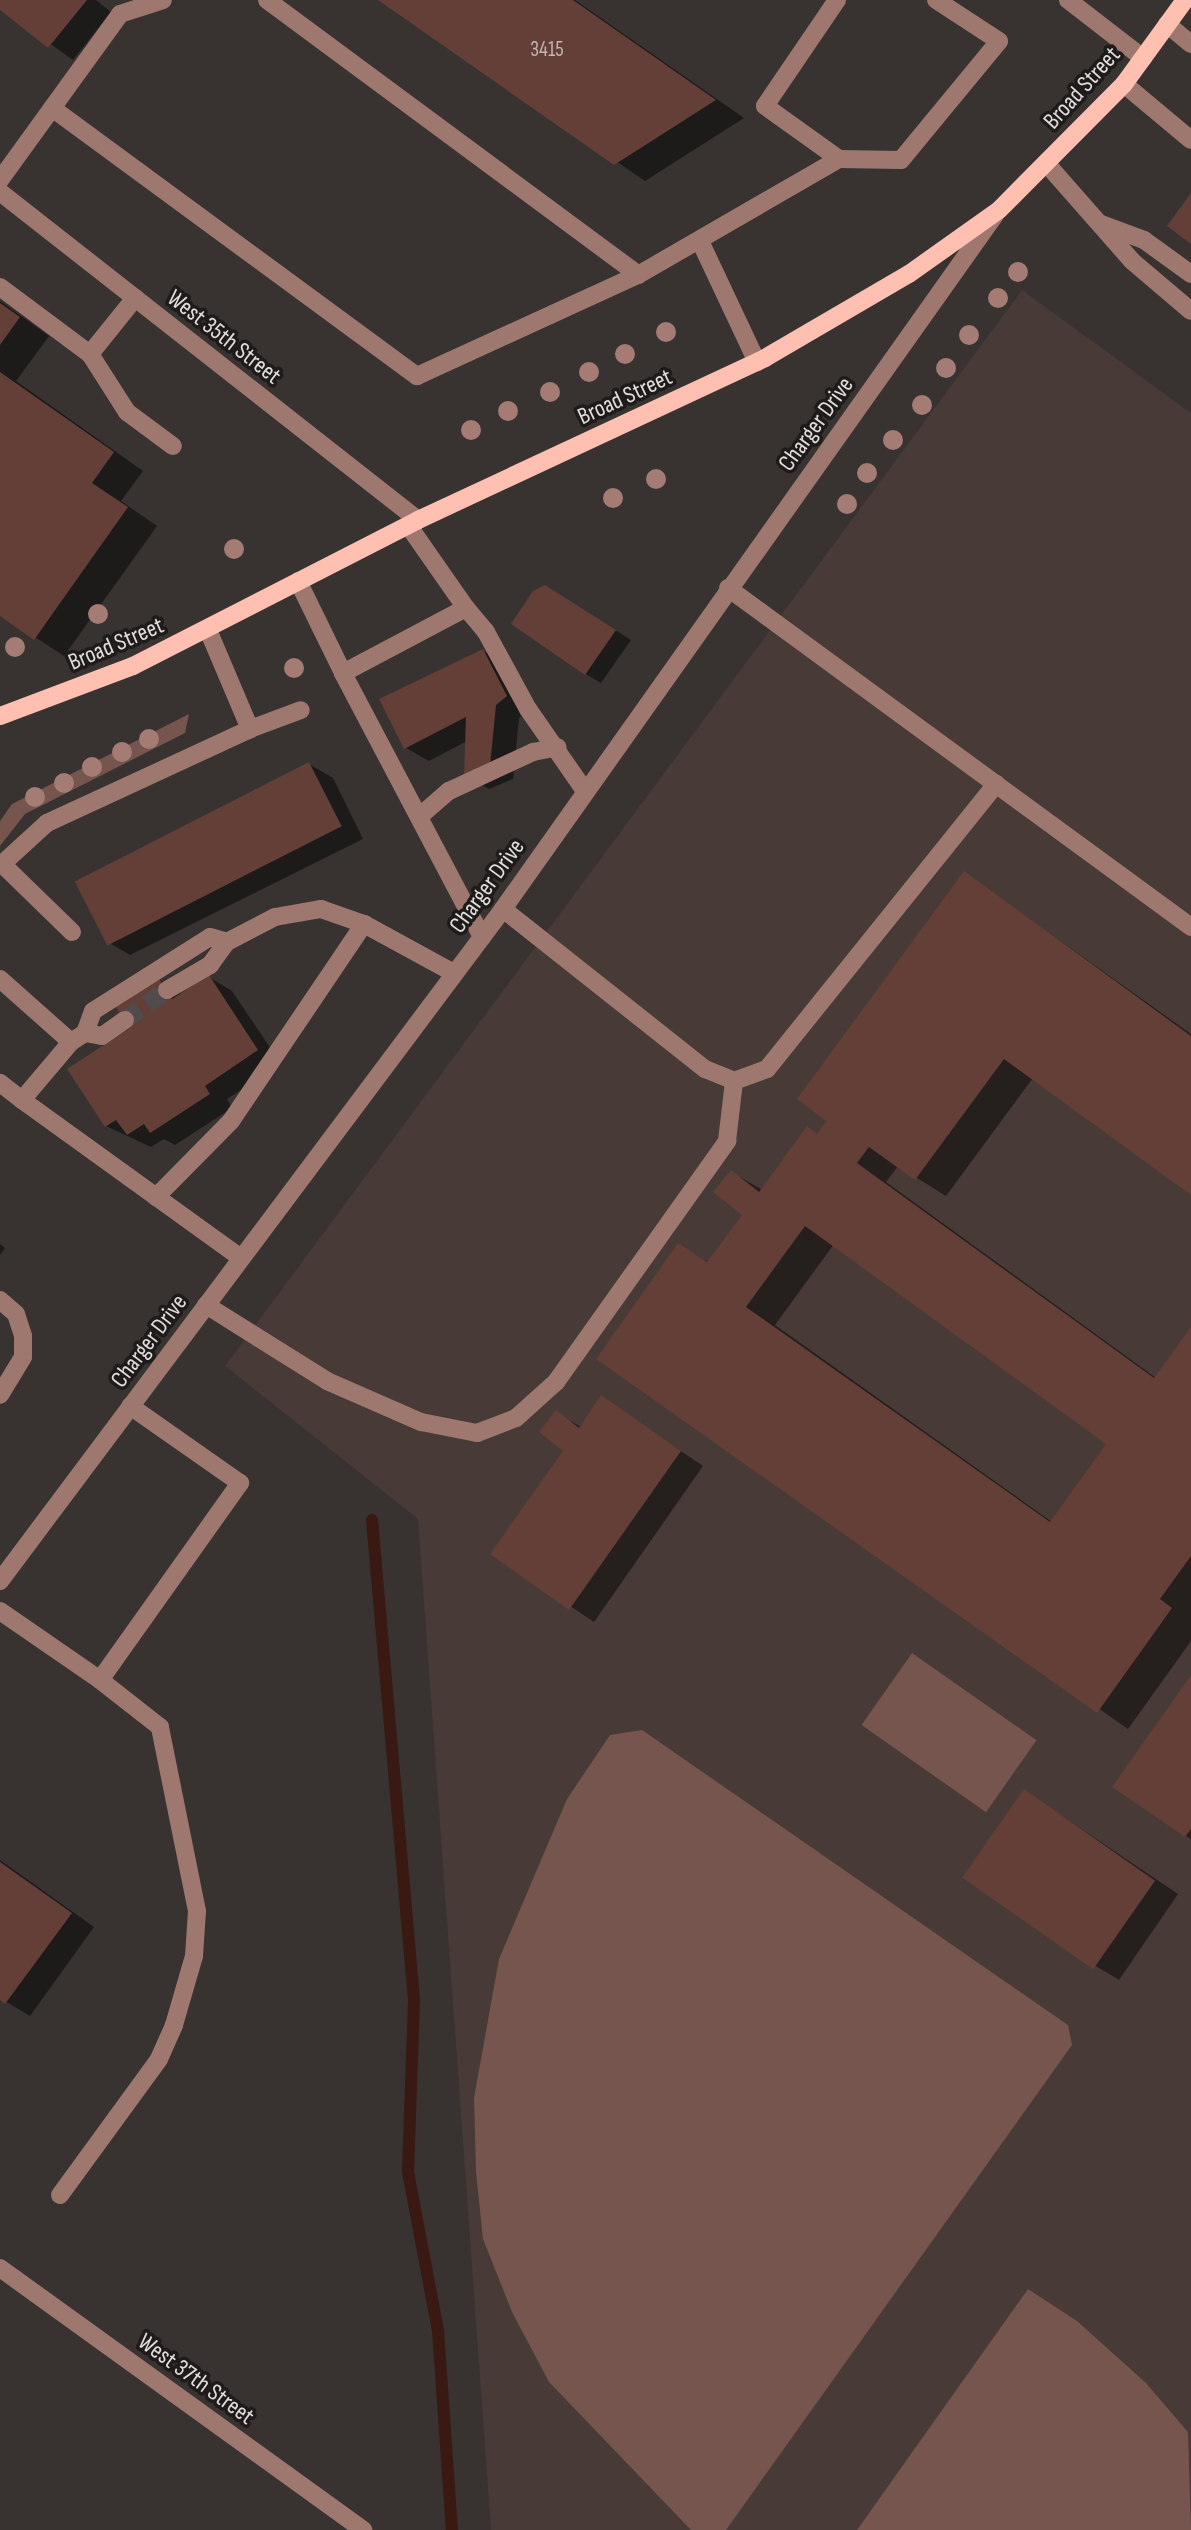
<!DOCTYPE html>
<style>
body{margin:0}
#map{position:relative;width:1191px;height:2530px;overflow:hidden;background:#383231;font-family:"Sofia Sans Condensed",sans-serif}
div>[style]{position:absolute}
.built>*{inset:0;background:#473a37}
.green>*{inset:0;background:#75554d;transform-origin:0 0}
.shadow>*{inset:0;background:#0007}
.stream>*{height:12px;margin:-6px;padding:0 6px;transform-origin:6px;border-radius:6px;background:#391912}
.building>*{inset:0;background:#633f38;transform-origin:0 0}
.minor-tunnel>*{height:18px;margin-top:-9px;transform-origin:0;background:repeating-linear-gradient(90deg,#514c4b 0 18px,transparent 0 27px)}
.minor>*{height:18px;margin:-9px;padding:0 9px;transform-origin:9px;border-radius:9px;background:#9e786f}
.major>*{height:18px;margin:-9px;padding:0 9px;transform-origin:9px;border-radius:9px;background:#ffbfb1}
.trees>*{width:20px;height:20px;margin:-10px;border-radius:50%;background:#a47c74}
span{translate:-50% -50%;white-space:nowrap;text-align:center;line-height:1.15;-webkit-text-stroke:7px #1e1b1a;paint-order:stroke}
.number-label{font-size:21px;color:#c2b6b3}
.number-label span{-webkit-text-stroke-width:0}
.street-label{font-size:24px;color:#e1dddc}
</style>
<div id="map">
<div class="built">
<i style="clip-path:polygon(1022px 290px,1191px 413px,1191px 2530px,491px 2530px,418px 1519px,225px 1366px)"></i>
</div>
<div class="green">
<i style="clip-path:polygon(189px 714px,185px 733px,25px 814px,0 846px,0 821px,12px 804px)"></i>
<i style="left:912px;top:1653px;width:152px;height:88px;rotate:35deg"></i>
<i style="clip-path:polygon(642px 1730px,1068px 2025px,1072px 2045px,726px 2530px,691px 2530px,549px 2382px,512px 2312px,483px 2239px,476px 2172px,474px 2098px,499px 1959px,567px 1799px,610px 1735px)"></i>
<i style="clip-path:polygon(1028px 2289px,1077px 2321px,1146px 2383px,1188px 2432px,1191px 2530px,857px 2530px)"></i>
</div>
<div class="shadow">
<i style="clip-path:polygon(0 0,96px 0,111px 12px,73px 60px,0 8px)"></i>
<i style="clip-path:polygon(381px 0,575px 0,744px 118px,645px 181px)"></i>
<i style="clip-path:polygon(0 301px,49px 336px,16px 381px,143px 471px,121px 501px,157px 526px,64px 656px,0 614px)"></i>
<i style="clip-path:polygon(561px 596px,631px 640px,601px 683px,586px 674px)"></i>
<i style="clip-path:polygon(483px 651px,506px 664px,529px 710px,519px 718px,513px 779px,489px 789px,466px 776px,467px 741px,429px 761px,406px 748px)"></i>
<i style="clip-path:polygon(309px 764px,333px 778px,363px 839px,130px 955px,106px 941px)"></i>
<i style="clip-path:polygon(evenodd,965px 873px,1191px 1034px,1191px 1193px,1033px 1078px,946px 1196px,898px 1166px,886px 1182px,1156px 1378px,1191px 1330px,1191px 1641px,1128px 1729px,598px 1358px,679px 1245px,709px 1263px,745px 1215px,731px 1172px,761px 1189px,818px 1135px,965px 873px,834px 1244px,1109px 1444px,1052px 1522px,775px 1325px,834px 1244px)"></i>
<i style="clip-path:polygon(209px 977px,232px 991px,281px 1064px,227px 1099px,232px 1108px,175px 1145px,164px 1139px,151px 1147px,106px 1126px,132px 1028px,158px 979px,181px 993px)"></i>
<i style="clip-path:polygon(0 1244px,5px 1248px,0 1255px)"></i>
<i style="clip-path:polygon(602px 1398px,703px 1466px,594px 1622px,492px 1554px,565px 1450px,556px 1413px,581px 1427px)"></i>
<i style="clip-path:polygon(1191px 1678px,1191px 1839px,1186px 1836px)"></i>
<i style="clip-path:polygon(1025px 1791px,1178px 1894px,1119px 1980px,1096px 1966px)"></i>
<i style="clip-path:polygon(0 1860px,94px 1927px,30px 2016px,0 1998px)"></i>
</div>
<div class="stream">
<i style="left:372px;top:1520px;width:482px;rotate:85deg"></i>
<i style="left:414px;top:2000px;width:172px;rotate:92deg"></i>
<i style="left:408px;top:2172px;width:162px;rotate:79.3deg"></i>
<i style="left:438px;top:2331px;width:199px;rotate:86deg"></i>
</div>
<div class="building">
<i style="clip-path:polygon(0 0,87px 0,48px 48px,0 10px)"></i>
<i style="clip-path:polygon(378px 0,573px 0,716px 100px,614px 165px)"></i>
<i style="clip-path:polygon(1191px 193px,1191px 244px,1167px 226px)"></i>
<i style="clip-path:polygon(0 303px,20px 317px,0 345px)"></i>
<i style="clip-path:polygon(0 372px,114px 452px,92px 483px,128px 507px,34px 640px,0 616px)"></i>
<i style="clip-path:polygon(545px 585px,616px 630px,585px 675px,511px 624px,533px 591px)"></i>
<i style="clip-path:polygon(483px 649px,507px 696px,496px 705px,490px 766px,464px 777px,466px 717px,404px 749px,379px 699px)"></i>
<i style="left:309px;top:762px;width:72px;height:263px;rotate:63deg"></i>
<i style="clip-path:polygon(evenodd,964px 871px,1191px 1036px,1191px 1195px,1004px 1059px,915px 1180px,869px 1147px,857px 1163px,1154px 1378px,1191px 1327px,1191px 1556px,1160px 1599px,1172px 1608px,1097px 1713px,596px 1359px,678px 1243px,707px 1262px,742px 1215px,713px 1192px,731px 1170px,759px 1192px,807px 1126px,817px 1134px,826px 1121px,797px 1099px,964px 871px,805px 1226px,1106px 1444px,1050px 1522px,746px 1307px,805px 1226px)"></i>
<i style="clip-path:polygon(209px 975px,258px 1050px,205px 1086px,210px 1094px,150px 1133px,144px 1124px,127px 1135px,116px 1120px,105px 1127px,67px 1069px,130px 1028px,115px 1006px,158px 977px,172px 999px)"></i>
<i style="clip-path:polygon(601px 1395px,681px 1451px,569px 1610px,490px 1554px,563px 1451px,539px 1432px,556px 1410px,579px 1428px)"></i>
<i style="clip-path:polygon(1191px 1675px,1191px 1829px,1185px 1837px,1112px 1787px)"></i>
<i style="left:1024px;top:1789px;width:160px;height:108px;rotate:35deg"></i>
<i style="clip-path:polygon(0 1862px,72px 1913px,5px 2004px,0 2000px)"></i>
</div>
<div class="minor-tunnel">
<i style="left:125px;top:1020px;width:52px;rotate:-35.5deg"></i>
</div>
<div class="minor">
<i style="left:267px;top:0;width:462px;rotate:36.5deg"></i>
<i style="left:638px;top:275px;width:232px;rotate:-30deg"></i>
<i style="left:839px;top:159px;width:62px;rotate:0.9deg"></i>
<i style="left:901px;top:160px;width:154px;rotate:-50.5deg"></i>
<i style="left:999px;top:41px;width:75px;rotate:-146.9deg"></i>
<i style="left:837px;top:0;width:128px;rotate:124.2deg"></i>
<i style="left:765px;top:106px;width:91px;rotate:35.6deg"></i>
<i style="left:1068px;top:0;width:95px;rotate:37.7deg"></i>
<i style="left:1167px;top:24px;width:31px;rotate:40deg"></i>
<i style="left:1124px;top:84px;width:87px;rotate:39.9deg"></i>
<i style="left:52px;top:108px;width:453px;rotate:36.3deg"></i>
<i style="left:417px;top:376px;width:243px;rotate:-24.6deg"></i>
<i style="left:1046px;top:163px;width:130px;rotate:48.7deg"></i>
<i style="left:1132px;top:261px;width:77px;rotate:40.3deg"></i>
<i style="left:0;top:180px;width:205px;rotate:-54.1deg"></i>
<i style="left:120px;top:14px;width:45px;rotate:-18deg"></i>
<i style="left:0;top:192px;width:531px;rotate:38.12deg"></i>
<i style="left:1101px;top:224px;width:46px;rotate:20.4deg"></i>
<i style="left:1144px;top:240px;width:58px;rotate:35.9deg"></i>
<i style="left:700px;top:241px;width:134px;rotate:64.8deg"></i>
<i style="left:0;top:287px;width:112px;rotate:36.7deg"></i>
<i style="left:90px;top:354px;width:69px;rotate:57.5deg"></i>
<i style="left:127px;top:412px;width:57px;rotate:36.5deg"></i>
<i style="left:90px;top:354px;width:72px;rotate:-51.2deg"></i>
<i style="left:408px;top:525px;width:101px;rotate:55.1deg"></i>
<i style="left:298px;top:581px;width:102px;rotate:63.9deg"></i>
<i style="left:728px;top:588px;width:574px;rotate:36.21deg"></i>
<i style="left:208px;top:630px;width:108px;rotate:67deg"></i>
<i style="left:250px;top:729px;width:54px;rotate:-20.4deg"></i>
<i style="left:420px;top:816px;width:38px;rotate:-41deg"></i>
<i style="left:449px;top:791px;width:93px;rotate:-24.9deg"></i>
<i style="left:533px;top:752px;width:25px;rotate:-11deg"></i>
<i style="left:503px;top:909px;width:258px;rotate:38.4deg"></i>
<i style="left:705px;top:1069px;width:31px;rotate:22deg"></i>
<i style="left:734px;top:1081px;width:35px;rotate:-20deg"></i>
<i style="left:767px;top:1069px;width:366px;rotate:-51.2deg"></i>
<i style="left:72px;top:932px;width:98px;rotate:-135.8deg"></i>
<i style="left:2px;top:864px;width:61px;rotate:-42.3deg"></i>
<i style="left:47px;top:823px;width:224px;rotate:-24.8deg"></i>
<i style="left:482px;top:937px;width:298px;rotate:-117.8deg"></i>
<i style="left:343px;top:673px;width:139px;rotate:-27.9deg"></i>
<i style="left:466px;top:608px;width:31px;rotate:50deg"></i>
<i style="left:486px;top:632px;width:88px;rotate:61.4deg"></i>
<i style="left:528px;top:709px;width:100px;rotate:55.2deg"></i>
<i style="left:0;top:979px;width:95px;rotate:41.6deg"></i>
<i style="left:71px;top:1042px;width:76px;rotate:130.2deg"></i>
<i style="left:22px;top:1100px;width:28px;rotate:-142deg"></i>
<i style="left:167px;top:990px;width:50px;rotate:-30.2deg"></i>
<i style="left:210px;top:965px;width:29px;rotate:-54deg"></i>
<i style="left:85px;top:1033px;width:17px;rotate:10deg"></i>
<i style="left:102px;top:1036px;width:28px;rotate:-35deg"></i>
<i style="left:71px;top:1042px;width:17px;rotate:-33deg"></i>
<i style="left:85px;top:1033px;width:23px;rotate:-70deg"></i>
<i style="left:93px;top:1011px;width:138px;rotate:-32.3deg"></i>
<i style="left:210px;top:937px;width:18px;rotate:16deg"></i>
<i style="left:227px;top:942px;width:54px;rotate:-27.5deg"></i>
<i style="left:275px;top:917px;width:47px;rotate:-9.9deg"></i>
<i style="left:321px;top:909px;width:46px;rotate:19.2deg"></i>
<i style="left:364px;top:924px;width:102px;rotate:28.6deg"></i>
<i style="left:22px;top:1100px;width:270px;rotate:35.8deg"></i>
<i style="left:156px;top:1197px;width:107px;rotate:-45.4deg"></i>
<i style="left:231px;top:1121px;width:238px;rotate:-56deg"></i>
<i style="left:0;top:1300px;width:21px;rotate:41deg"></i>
<i style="left:16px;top:1314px;width:23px;rotate:72deg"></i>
<i style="left:23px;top:1336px;width:21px;rotate:90deg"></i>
<i style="left:23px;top:1357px;width:44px;rotate:121.2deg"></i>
<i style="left:206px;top:1305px;width:143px;rotate:32.1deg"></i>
<i style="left:327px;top:1381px;width:103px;rotate:23.6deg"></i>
<i style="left:421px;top:1422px;width:57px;rotate:11.1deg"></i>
<i style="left:477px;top:1433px;width:42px;rotate:-21deg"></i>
<i style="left:516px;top:1418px;width:54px;rotate:-42deg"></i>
<i style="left:556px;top:1382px;width:296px;rotate:-54.6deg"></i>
<i style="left:727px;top:1141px;width:60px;rotate:-83.3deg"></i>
<i style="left:0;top:1581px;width:839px;rotate:-53.18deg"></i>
<i style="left:503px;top:909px;width:851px;rotate:-54.67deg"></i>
<i style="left:0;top:1611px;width:121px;rotate:34.6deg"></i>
<i style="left:100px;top:1680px;width:242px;rotate:-54.6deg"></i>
<i style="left:240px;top:1483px;width:134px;rotate:-145deg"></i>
<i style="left:60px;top:2195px;width:168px;rotate:-53.9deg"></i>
<i style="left:159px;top:2059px;width:37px;rotate:-66deg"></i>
<i style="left:174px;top:2025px;width:72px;rotate:-73.8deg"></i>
<i style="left:194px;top:1956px;width:45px;rotate:-86.2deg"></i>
<i style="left:197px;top:1911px;width:188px;rotate:-101.4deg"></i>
<i style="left:160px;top:1727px;width:76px;rotate:-141.9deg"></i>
<i style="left:0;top:2268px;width:448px;rotate:35.8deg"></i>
</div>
<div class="major">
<i style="left:0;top:716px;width:142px;rotate:-20.6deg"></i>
<i style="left:133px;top:666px;width:320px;rotate:-27.1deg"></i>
<i style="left:418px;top:520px;width:383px;rotate:-25deg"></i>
<i style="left:765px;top:358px;width:167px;rotate:-30.3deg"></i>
<i style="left:909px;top:274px;width:110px;rotate:-35.4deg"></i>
<i style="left:999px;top:210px;width:177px;rotate:-45.2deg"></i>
<i style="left:1124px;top:84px;width:104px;rotate:-54deg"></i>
</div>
<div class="trees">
<i style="left:1018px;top:272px"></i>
<i style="left:998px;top:298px"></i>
<i style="left:666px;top:332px"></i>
<i style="left:969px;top:335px"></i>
<i style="left:625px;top:354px"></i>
<i style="left:946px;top:368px"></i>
<i style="left:589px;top:372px"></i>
<i style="left:550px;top:392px"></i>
<i style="left:922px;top:405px"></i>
<i style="left:508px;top:411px"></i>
<i style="left:471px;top:430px"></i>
<i style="left:893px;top:440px"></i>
<i style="left:867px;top:473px"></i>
<i style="left:656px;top:479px"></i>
<i style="left:613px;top:498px"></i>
<i style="left:847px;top:504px"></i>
<i style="left:234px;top:549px"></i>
<i style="left:98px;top:614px"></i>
<i style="left:15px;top:647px"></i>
<i style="left:294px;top:668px"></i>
<i style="left:149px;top:739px"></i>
<i style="left:122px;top:752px"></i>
<i style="left:92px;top:767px"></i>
<i style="left:64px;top:783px"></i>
<i style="left:35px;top:797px"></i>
</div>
<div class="number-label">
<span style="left:547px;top:50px">3415</span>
</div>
<div class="street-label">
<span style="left:1082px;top:88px;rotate:-48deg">Broad Street</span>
<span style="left:224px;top:337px;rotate:38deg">West 35th Street</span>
<span style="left:625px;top:397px;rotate:-25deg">Broad Street</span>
<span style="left:816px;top:424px;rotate:-54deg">Charger Drive</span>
<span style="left:116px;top:644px;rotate:-23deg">Broad Street</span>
<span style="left:487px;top:886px;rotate:-54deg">Charger Drive</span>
<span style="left:149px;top:1341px;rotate:-53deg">Charger Drive</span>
<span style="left:196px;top:2379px;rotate:36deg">West 37th Street</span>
</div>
</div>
